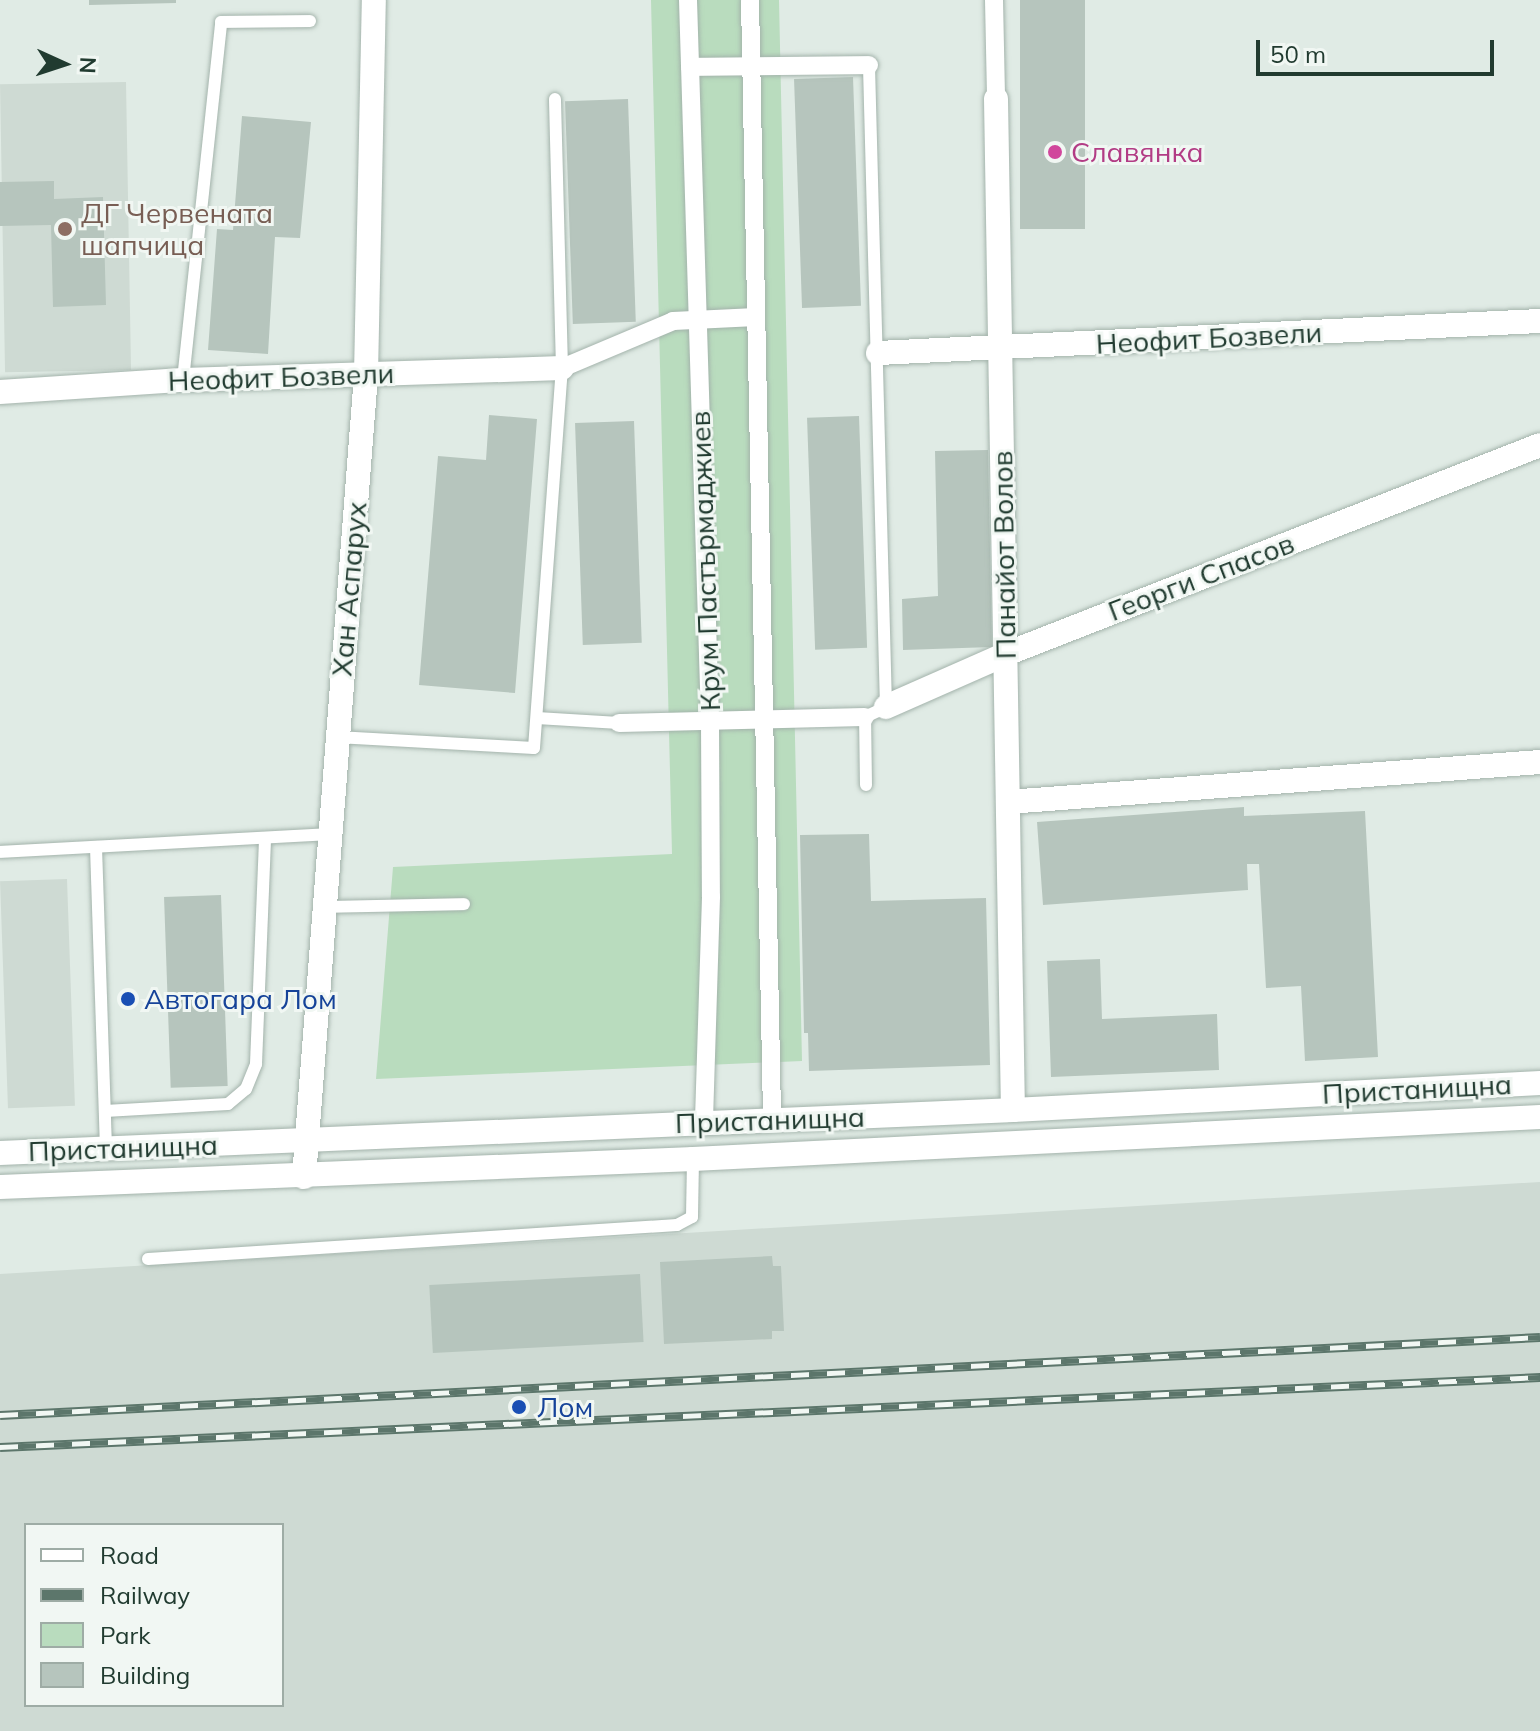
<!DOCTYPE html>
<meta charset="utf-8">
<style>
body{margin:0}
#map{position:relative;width:1540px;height:1731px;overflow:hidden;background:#e0ebe5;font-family:Mulish,sans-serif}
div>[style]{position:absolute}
.built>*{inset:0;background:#cedad3;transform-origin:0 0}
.green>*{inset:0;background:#b9dcbe}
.building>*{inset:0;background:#b6c5bd;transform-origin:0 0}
.roads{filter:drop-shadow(0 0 2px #a3b3ab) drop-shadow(0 0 2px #a3b3ab)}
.service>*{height:12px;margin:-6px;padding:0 6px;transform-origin:6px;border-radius:6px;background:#fff}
.pedestrian>*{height:18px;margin:-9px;padding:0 9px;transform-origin:9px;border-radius:9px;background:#fff}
.minor>*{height:24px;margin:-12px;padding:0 12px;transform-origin:12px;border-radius:12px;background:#fff}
.tertiary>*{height:24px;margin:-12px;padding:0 12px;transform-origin:12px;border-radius:12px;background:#fff}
.secondary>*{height:24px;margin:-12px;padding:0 12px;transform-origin:12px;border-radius:12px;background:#fff}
.rail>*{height:9px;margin-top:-4.5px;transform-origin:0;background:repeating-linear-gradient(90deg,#f1f7f3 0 18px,#5c766b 0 36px);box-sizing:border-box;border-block:2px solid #5c766b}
.dots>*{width:22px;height:22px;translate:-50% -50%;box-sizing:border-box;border:4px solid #f1f7f3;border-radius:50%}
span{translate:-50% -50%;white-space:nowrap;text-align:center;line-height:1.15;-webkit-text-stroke:6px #f1f7f3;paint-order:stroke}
.hotel-label{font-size:28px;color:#b23c85}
.left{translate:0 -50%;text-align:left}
.education-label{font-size:28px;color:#785e54}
.street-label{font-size:28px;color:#213b30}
.transit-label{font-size:28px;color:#164399}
.legend{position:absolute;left:24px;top:1523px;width:260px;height:184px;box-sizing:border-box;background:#f1f7f3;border:2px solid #9eaca5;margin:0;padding:10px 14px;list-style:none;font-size:24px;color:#213b30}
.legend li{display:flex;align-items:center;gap:16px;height:40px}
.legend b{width:40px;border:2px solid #9eaca5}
.north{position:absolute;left:24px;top:24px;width:80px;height:80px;-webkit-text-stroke:6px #f1f7f3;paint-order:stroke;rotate:93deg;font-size:22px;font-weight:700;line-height:32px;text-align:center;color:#213b30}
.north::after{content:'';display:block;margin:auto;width:28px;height:36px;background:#213b30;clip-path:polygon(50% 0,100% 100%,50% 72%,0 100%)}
.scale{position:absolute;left:1256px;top:40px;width:238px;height:36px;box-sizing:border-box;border:4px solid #213b30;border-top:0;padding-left:10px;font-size:24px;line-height:28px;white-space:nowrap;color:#213b30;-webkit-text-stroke:6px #f1f7f3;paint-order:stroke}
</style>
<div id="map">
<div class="built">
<i style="left:126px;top:82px;width:288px;height:126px;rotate:89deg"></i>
<i style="left:67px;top:879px;width:227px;height:67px;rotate:88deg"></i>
<i style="clip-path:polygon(evenodd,1540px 1182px,1540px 1731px,0 1731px,0 1274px,1540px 1182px,26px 1525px,282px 1525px,282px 1705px,26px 1705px,26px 1525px)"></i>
</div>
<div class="green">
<i style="clip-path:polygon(651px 0,779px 0,802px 1061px,376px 1079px,393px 867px,672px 854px)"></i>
</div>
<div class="building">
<i style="clip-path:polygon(89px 0,176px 0,176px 3px,89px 5px)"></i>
<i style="left:1020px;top:0;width:65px;height:229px"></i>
<i style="left:853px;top:77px;width:229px;height:59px;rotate:88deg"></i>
<i style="left:628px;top:99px;width:223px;height:63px;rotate:88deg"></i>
<i style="clip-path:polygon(242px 116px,311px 122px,300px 238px,275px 237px,268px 354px,208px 350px,217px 229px,233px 230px)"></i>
<i style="clip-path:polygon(54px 181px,54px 199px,103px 197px,106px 305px,53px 307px,51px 225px,0 226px,0 182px)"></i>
<i style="clip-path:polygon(489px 415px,537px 419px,515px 693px,419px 685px,438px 456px,486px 460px)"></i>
<i style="left:859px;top:416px;width:232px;height:52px;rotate:88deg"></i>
<i style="left:634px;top:421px;width:222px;height:59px;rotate:88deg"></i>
<i style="clip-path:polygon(988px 450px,992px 647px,903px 650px,902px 599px,938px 596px,935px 451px)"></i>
<i style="clip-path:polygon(1244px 807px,1244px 816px,1365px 811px,1378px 1057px,1305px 1061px,1301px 986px,1266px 988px,1259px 864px,1247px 864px,1248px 890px,1043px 905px,1037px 822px)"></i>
<i style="clip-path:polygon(869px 834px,871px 901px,986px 898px,990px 1065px,809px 1071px,808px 1033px,804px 1033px,800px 835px)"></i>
<i style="left:221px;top:895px;width:191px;height:57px;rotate:88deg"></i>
<i style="clip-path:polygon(1100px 959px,1102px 1019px,1217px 1014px,1219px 1070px,1051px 1077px,1047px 961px)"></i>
<i style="clip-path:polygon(772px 1256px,773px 1266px,781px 1266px,784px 1331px,772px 1331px,772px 1339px,664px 1344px,660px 1262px)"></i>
<i style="left:640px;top:1274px;width:68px;height:211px;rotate:87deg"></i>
</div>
<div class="roads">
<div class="service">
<i style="left:183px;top:380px;width:360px;rotate:-83.9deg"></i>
<i style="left:221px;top:22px;width:89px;rotate:-0.6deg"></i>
<i style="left:537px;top:718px;width:82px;rotate:3.5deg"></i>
<i style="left:337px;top:737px;width:197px;rotate:3.2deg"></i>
<i style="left:534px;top:748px;width:381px;rotate:-85.8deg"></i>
<i style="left:562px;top:368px;width:269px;rotate:-91.5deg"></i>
<i style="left:866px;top:785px;width:68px;rotate:-90.8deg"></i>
<i style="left:865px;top:717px;width:23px;rotate:-25deg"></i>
<i style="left:886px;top:707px;width:642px;rotate:-91.52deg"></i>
<i style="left:96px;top:847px;width:302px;rotate:88.1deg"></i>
<i style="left:0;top:852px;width:330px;rotate:-3.1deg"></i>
<i style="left:324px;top:907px;width:140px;rotate:-1.2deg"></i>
<i style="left:105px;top:1111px;width:123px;rotate:-3.3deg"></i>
<i style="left:228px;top:1104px;width:23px;rotate:-40deg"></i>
<i style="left:246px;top:1089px;width:27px;rotate:-68deg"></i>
<i style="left:256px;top:1064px;width:226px;rotate:-87.7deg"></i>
<i style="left:148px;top:1259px;width:530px;rotate:-3.68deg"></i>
<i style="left:677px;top:1225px;width:17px;rotate:-28deg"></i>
<i style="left:692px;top:1217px;width:58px;rotate:-89deg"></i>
</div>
<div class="pedestrian">
<i style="left:688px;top:0;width:722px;rotate:88.25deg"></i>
<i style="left:710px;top:722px;width:175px;rotate:89.7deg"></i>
<i style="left:711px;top:897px;width:225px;rotate:91.8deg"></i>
<i style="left:750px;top:0;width:1119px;rotate:88.87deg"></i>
<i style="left:994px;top:0;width:99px;rotate:88.8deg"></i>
<i style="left:690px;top:67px;width:179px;rotate:-0.6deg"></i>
<i style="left:562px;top:368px;width:121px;rotate:-22.9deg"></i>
<i style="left:673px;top:321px;width:83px;rotate:-2.8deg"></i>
<i style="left:619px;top:723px;width:246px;rotate:-1.4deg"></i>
</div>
<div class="minor">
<i style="left:996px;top:99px;width:1011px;rotate:89.04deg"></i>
<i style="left:878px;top:353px;width:663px;rotate:-2.77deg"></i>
<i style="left:0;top:392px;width:183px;rotate:-3.8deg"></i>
<i style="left:183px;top:380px;width:379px;rotate:-1.8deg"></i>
<i style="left:886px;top:707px;width:131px;rotate:-23.8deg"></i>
<i style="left:1006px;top:654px;width:573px;rotate:-21.37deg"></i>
<i style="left:1008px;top:802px;width:534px;rotate:-4.3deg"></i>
</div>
<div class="tertiary">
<i style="left:304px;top:1177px;width:805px;rotate:-85.58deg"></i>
<i style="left:366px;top:374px;width:374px;rotate:-88.8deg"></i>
</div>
<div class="secondary">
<i style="left:0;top:1153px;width:1014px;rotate:-2.43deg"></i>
<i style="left:1013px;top:1110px;width:528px;rotate:-2.93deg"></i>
<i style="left:0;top:1187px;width:694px;rotate:-2.31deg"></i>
<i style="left:693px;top:1159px;width:848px;rotate:-2.84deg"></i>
</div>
</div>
<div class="rail">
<i style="left:0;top:1415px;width:1542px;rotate:-2.9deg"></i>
<i style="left:0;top:1447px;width:1542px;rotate:-2.6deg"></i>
</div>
<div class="dots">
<i style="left:1055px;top:152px;background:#d1479c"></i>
<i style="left:65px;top:229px;background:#8d6e63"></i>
<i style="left:128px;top:999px;background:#1a4fb4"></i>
<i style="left:519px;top:1407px;background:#1a4fb4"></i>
</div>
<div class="hotel-label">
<span class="left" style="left:1071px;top:152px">Славянка</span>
</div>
<div class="education-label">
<span class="left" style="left:81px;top:229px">ДГ Червената<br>шапчица</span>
</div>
<div class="street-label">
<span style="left:1209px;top:338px;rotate:-3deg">Неофит Бозвели</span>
<span style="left:281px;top:377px;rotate:-2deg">Неофит Бозвели</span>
<span style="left:1004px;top:555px;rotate:-91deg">Панайот Волов</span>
<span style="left:705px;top:561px;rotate:-92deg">Крум Пастърмаджиев</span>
<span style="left:1201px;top:577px;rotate:-21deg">Георги Спасов</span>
<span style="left:349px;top:589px;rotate:-85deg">Хан Аспарух</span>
<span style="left:1417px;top:1089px;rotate:-3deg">Пристанищна</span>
<span style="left:770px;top:1120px;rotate:-2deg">Пристанищна</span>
<span style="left:123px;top:1148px;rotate:-2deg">Пристанищна</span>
</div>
<div class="transit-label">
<span class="left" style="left:144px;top:999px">Автогара Лом</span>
<span class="left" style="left:537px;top:1407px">Лом</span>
</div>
<ul class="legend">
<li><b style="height:10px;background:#fff"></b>Road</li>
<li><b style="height:10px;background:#5c766b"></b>Railway</li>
<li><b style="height:22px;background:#b9dcbe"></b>Park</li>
<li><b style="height:22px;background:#b6c5bd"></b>Building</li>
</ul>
<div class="north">N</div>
<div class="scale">50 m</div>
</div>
